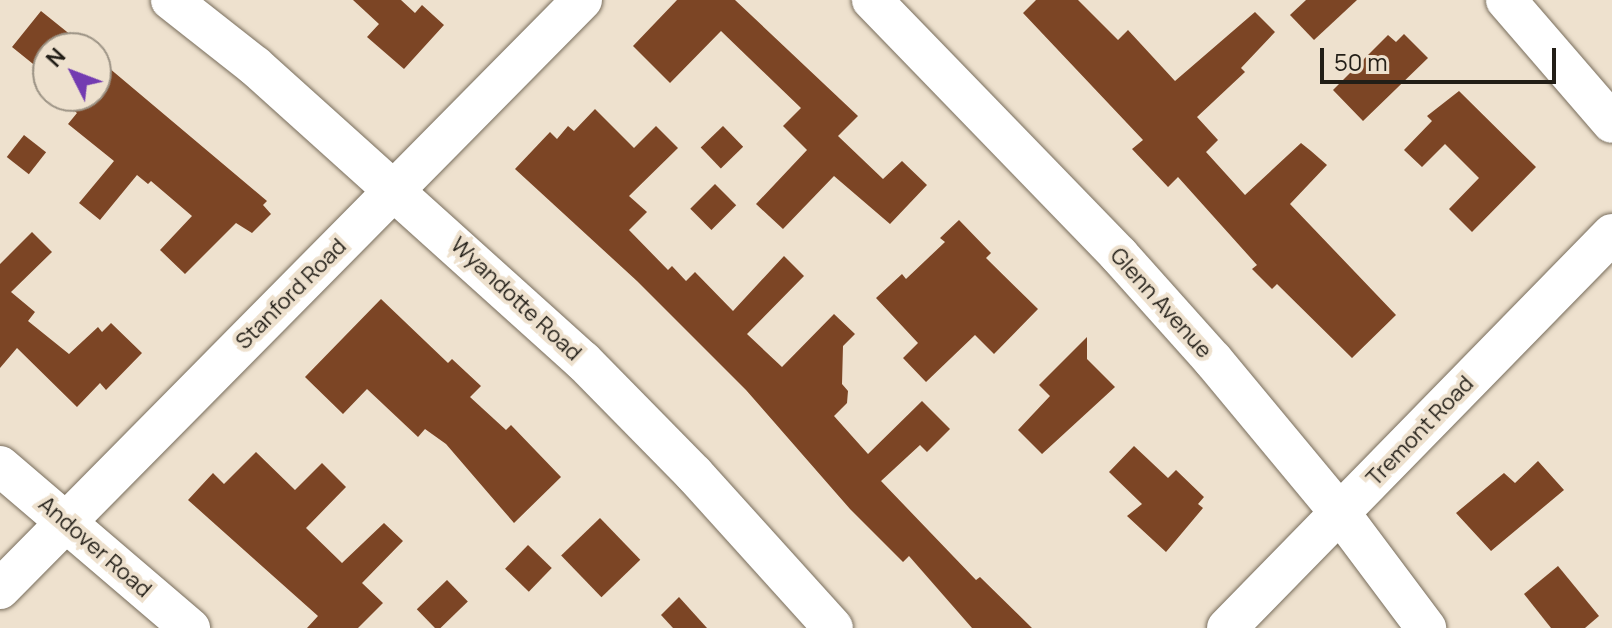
<!DOCTYPE html>
<style>
body{margin:0}
#map{position:relative;width:1612px;height:628px;overflow:hidden;background:#eee1ce;font-family:Manrope,sans-serif}
div>[style]{position:absolute}
.building>*{inset:0;background:#7c4525;transform-origin:0 0}
.roads{filter:drop-shadow(0 0 2px #786d5c) drop-shadow(0 0 2px #786d5c)}
.minor>*{height:40px;margin:-20px;padding:0 20px;transform-origin:20px;border-radius:20px;background:#fff}
span{translate:-50% -50%;white-space:nowrap;text-align:center;line-height:1.15;-webkit-text-stroke:8px #eee1ce;paint-order:stroke}
.street-label{font-size:22px;color:#221e17}
.north{position:absolute;left:32px;top:32px;width:80px;height:80px;box-sizing:border-box;background:#eee1ce;border:2px solid #9c9385;border-radius:50%;rotate:312deg;font-size:22px;font-weight:700;line-height:32px;text-align:center;color:#221e17}
.north::after{content:'';display:block;margin:auto;width:28px;height:36px;background:#733bb1;clip-path:polygon(50% 0,100% 100%,50% 72%,0 100%)}
.scale{position:absolute;left:1320px;top:48px;width:236px;height:36px;box-sizing:border-box;border:4px solid #221e17;border-top:0;padding-left:10px;font-size:24px;line-height:28px;white-space:nowrap;color:#221e17;-webkit-text-stroke:6px #eee1ce;paint-order:stroke}
</style>
<div id="map">
<div class="building">
<i style="clip-path:polygon(353px 0,401px 0,415px 13px,422px 5px,444px 25px,404px 69px,367px 37px,379px 24px)"></i>
<i style="clip-path:polygon(677px 0,735px 0,858px 116px,838px 136px,883px 179px,902px 161px,927px 185px,890px 224px,834px 176px,783px 229px,756px 204px,807px 150px,783px 126px,801px 108px,721px 31px,670px 83px,633px 46px)"></i>
<i style="clip-path:polygon(1036px 0,1078px 0,1118px 40px,1128px 30px,1175px 81px,1255px 12px,1275px 32px,1241px 68px,1245px 72px,1197px 117px,1218px 140px,1206px 152px,1245px 195px,1301px 143px,1311px 151px,1327px 165px,1290px 204px,1396px 315px,1352px 358px,1277px 284px,1272px 289px,1252px 269px,1257px 265px,1178px 177px,1168px 187px,1132px 149px,1143px 140px,1023px 13px)"></i>
<i style="clip-path:polygon(1306px 0,1357px 0,1314px 40px,1290px 15px)"></i>
<i style="clip-path:polygon(41px 11px,87px 48px,48px 48px,48px 76px,12px 47px)"></i>
<i style="clip-path:polygon(1404px 34px,1428px 58px,1363px 121px,1333px 90px,1388px 35px,1396px 42px)"></i>
<i style="clip-path:polygon(96px 57px,267px 201px,263px 205px,271px 214px,252px 233px,236px 223px,185px 274px,160px 250px,192px 216px,151px 181px,148px 184px,137px 175px,100px 220px,79px 203px,114px 161px,68px 124px,77px 113px,56px 96px,96px 96px)"></i>
<i style="clip-path:polygon(1459px 91px,1536px 167px,1472px 232px,1449px 209px,1479px 178px,1445px 144px,1422px 167px,1404px 150px,1432px 121px,1427px 116px)"></i>
<i style="clip-path:polygon(595px 109px,634px 148px,656px 126px,678px 148px,629px 196px,647px 212px,629px 230px,668px 270px,672px 266px,686px 281px,695px 272px,733px 311px,784px 256px,804px 276px,747px 334px,782px 367px,834px 314px,855px 334px,843px 346px,842px 384px,848px 391px,847px 403px,834px 416px,868px 454px,922px 401px,950px 429px,927px 452px,920px 445px,881px 481px,976px 580px,980px 577px,1032px 628px,972px 628px,909px 556px,903px 562px,850px 509px,746px 390px,637px 281px,515px 169px,550px 132px,557px 139px,568px 126px,574px 131px)"></i>
<i style="left:723px;top:126px;width:29px;height:31px;rotate:46deg"></i>
<i style="left:24px;top:135px;width:28px;height:28px;rotate:38deg"></i>
<i style="left:715px;top:184px;width:30px;height:35px;rotate:45deg"></i>
<i style="clip-path:polygon(959px 220px,991px 253px,986px 258px,1038px 309px,994px 354px,975px 335px,926px 382px,903px 358px,918px 343px,876px 298px,902px 274px,906px 279px,945px 242px,940px 238px)"></i>
<i style="clip-path:polygon(32px 232px,52px 252px,11px 292px,35px 312px,28px 321px,69px 354px,98px 327px,102px 332px,111px 323px,142px 353px,106px 390px,100px 383px,77px 407px,17px 348px,0 368px,0 264px)"></i>
<i style="clip-path:polygon(381px 299px,448px 363px,452px 359px,481px 386px,470px 397px,506px 430px,511px 425px,561px 477px,514px 523px,446px 444px,425px 429px,418px 437px,367px 389px,343px 414px,305px 377px)"></i>
<i style="clip-path:polygon(1087px 337px,1087px 359px,1115px 387px,1042px 454px,1018px 430px,1050px 396px,1039px 385px)"></i>
<i style="clip-path:polygon(1134px 446px,1168px 478px,1176px 470px,1204px 497px,1198px 504px,1203px 508px,1166px 552px,1127px 516px,1142px 504px,1109px 472px)"></i>
<i style="clip-path:polygon(256px 452px,295px 490px,322px 463px,346px 487px,306px 528px,342px 563px,384px 523px,403px 541px,362px 583px,383px 603px,358px 628px,307px 628px,318px 616px,188px 500px,213px 473px,224px 484px)"></i>
<i style="clip-path:polygon(1538px 461px,1564px 490px,1491px 551px,1456px 513px,1504px 473px,1515px 483px)"></i>
<i style="left:600px;top:518px;width:58px;height:54px;rotate:46deg"></i>
<i style="left:528px;top:545px;width:33px;height:33px;rotate:44deg"></i>
<i style="clip-path:polygon(1558px 566px,1599px 616px,1585px 628px,1551px 628px,1524px 594px)"></i>
<i style="left:447px;top:580px;width:30px;height:42px;rotate:46deg"></i>
<i style="clip-path:polygon(679px 597px,707px 628px,673px 628px,661px 615px)"></i>
</div>
<div class="roads">
<div class="minor">
<i style="left:171px;top:0;width:107px;rotate:38.2deg"></i>
<i style="left:255px;top:66px;width:441px;rotate:42deg"></i>
<i style="left:583px;top:361px;width:158px;rotate:45.5deg"></i>
<i style="left:694px;top:474px;width:207px;rotate:47.9deg"></i>
<i style="left:872px;top:0;width:355px;rotate:45.9deg"></i>
<i style="left:1119px;top:255px;width:141px;rotate:48.2deg"></i>
<i style="left:1213px;top:360px;width:199px;rotate:50.3deg"></i>
<i style="left:1340px;top:513px;width:144px;rotate:53.2deg"></i>
<i style="left:1506px;top:0;width:162px;rotate:49.2deg"></i>
<i style="left:0;top:466px;width:250px;rotate:40.5deg"></i>
<i style="left:0;top:589px;width:828px;rotate:-45.34deg"></i>
<i style="left:1227px;top:628px;width:551px;rotate:-45.66deg"></i>
</div>
</div>
<div class="street-label">
<span style="left:291px;top:294px;rotate:-45deg">Stanford Road</span>
<span style="left:516px;top:299px;rotate:43deg">Wyandotte Road</span>
<span style="left:1161px;top:303px;rotate:48deg">Glenn Avenue</span>
<span style="left:1420px;top:431px;rotate:-46deg">Tremont Road</span>
<span style="left:95px;top:547px;rotate:41deg">Andover Road</span>
</div>
<div class="north">N</div>
<div class="scale">50 m</div>
</div>
